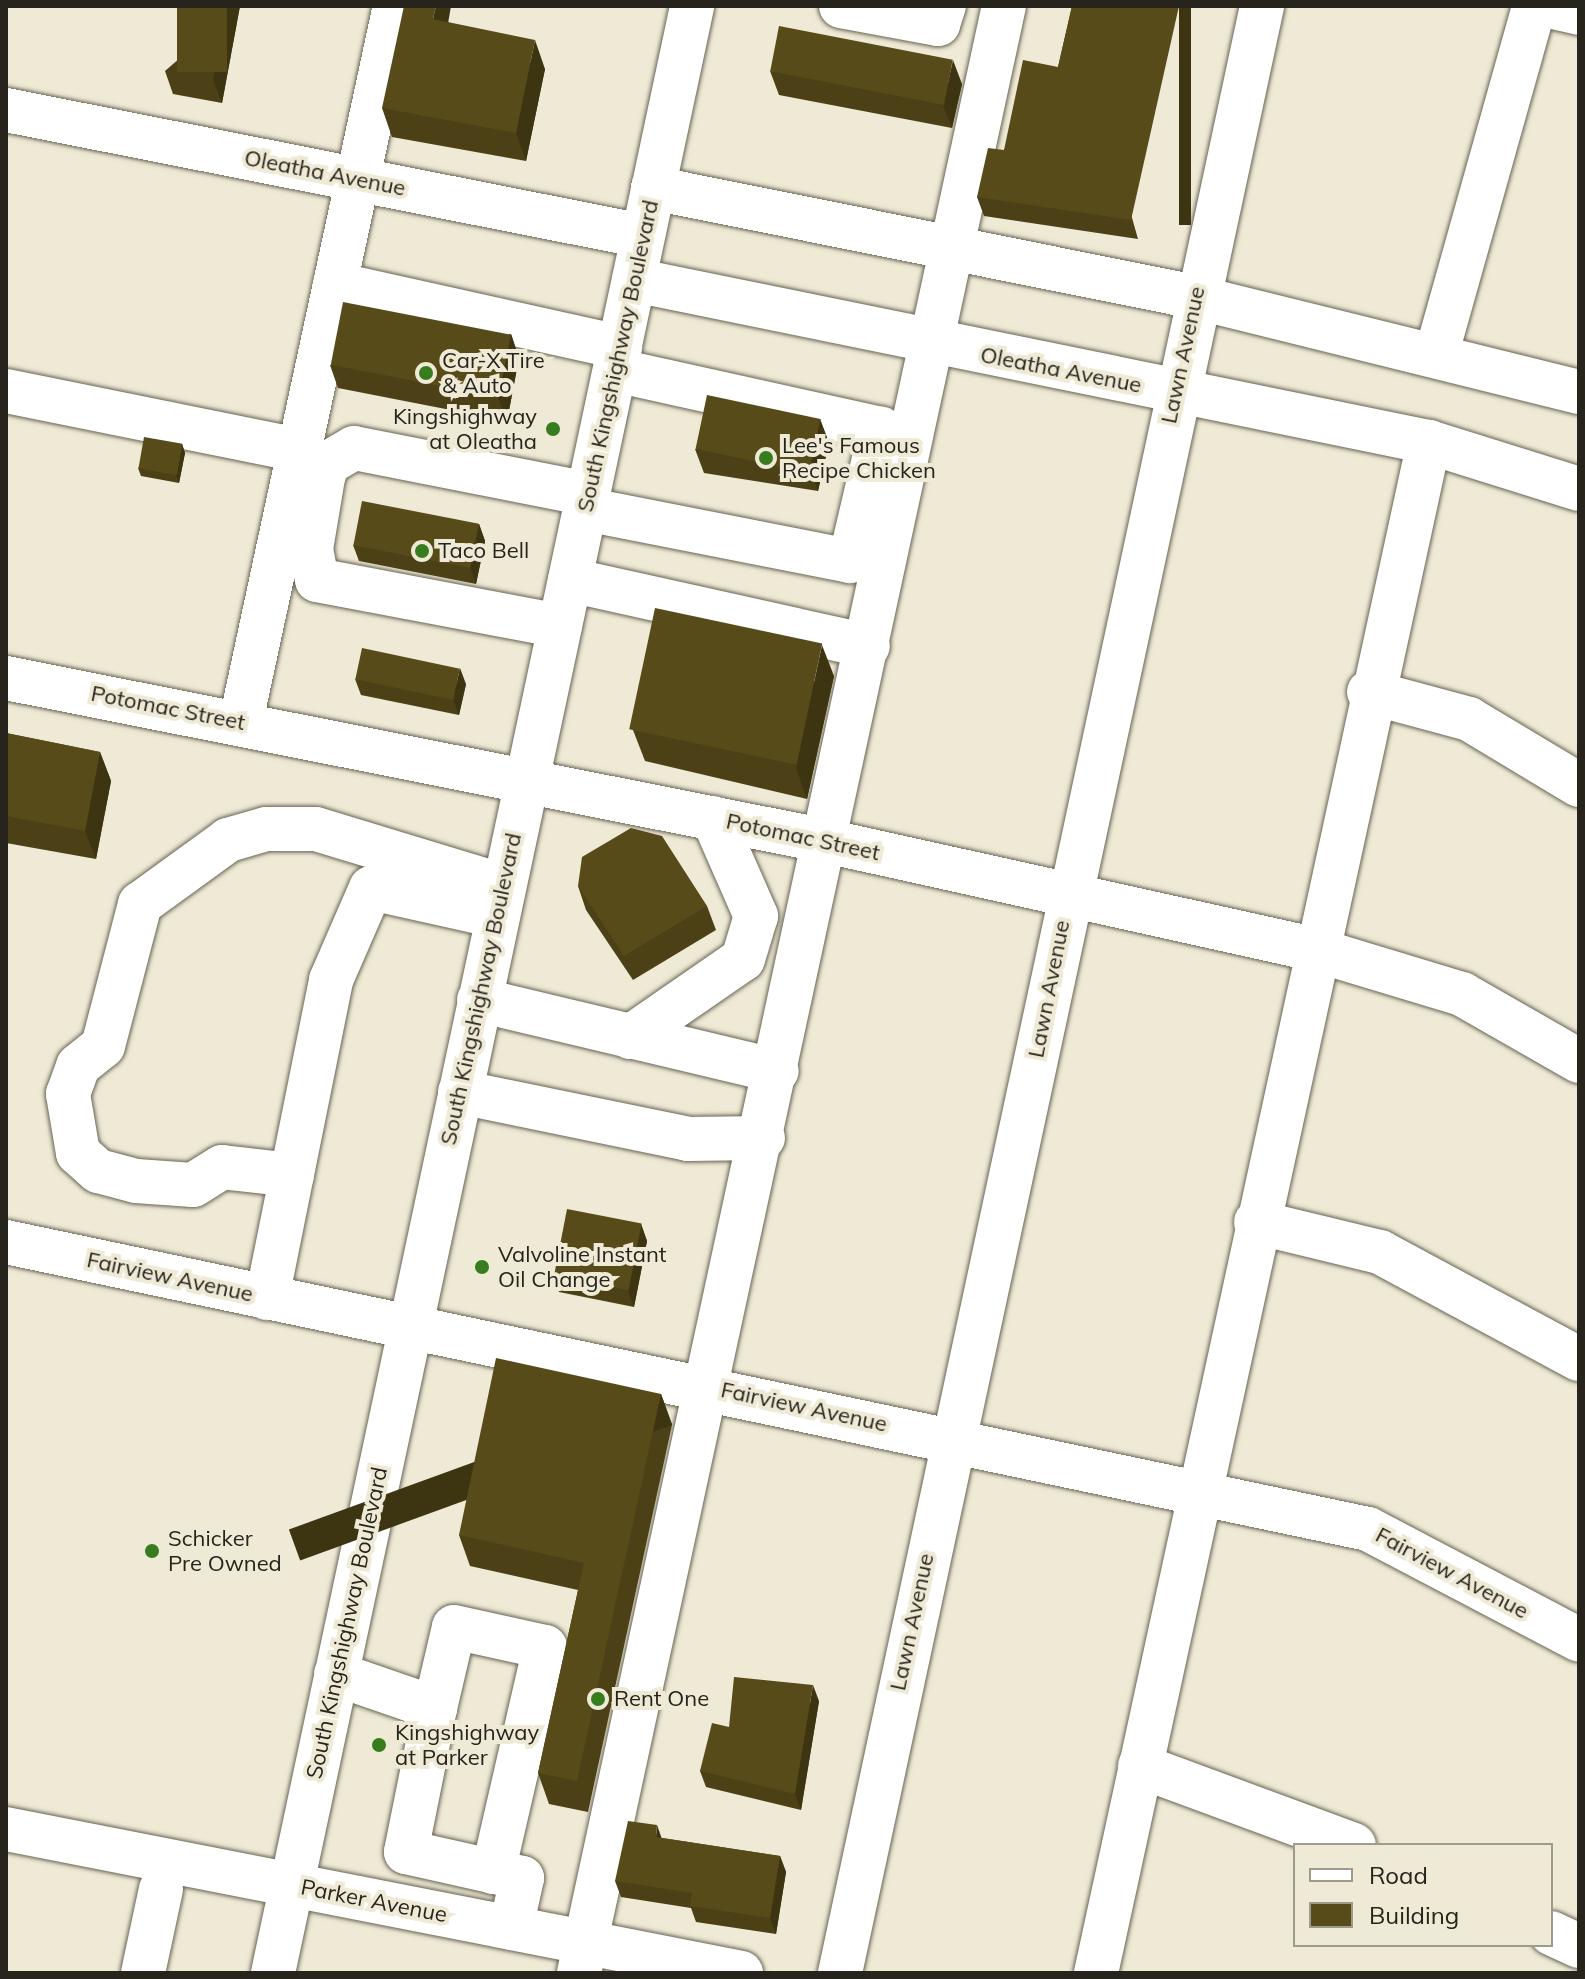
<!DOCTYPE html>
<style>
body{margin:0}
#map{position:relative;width:1585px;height:1979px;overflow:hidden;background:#efead6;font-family:Mulish,sans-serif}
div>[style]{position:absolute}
.roads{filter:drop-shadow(0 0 2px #686453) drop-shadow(0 0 2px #686453)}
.minor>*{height:44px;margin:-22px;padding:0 22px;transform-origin:22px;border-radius:22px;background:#fff}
.major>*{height:44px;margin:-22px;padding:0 22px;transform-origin:22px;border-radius:22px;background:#fff}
.wall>*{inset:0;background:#4b4016}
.shaded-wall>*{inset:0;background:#3d3412;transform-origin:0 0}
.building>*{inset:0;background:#574b19;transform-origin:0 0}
.dots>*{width:22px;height:22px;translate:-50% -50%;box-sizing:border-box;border:4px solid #efead6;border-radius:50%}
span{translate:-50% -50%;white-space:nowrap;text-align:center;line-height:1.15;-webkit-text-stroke:8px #efead6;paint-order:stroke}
.street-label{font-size:22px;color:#26241d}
.poi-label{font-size:22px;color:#26241d}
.left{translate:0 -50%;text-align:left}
.right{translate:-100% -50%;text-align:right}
.frame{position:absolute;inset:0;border:8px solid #26241d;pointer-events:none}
.legend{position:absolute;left:1293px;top:1843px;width:260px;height:104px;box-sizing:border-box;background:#efead6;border:2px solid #9f9b8c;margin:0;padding:10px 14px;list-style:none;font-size:24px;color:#26241d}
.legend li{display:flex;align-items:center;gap:16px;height:40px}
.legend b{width:40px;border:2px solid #9f9b8c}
</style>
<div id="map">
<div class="roads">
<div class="minor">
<i style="left:841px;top:6px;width:99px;rotate:10.5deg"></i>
<i style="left:938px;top:24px;width:19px;rotate:-72deg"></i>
<i style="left:1549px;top:6px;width:31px;rotate:13deg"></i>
<i style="left:6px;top:110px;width:649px;rotate:11.19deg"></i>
<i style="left:653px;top:188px;width:553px;rotate:11.37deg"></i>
<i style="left:1195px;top:297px;width:396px;rotate:13.9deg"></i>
<i style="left:634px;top:280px;width:811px;rotate:11.52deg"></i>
<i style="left:1429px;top:442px;width:157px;rotate:17.4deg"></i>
<i style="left:335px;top:284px;width:292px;rotate:12.5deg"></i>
<i style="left:1437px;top:352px;width:359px;rotate:-74.3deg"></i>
<i style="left:6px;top:391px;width:299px;rotate:11.4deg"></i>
<i style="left:585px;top:509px;width:270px;rotate:11.1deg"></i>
<i style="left:850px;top:561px;width:136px;rotate:-76.8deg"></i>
<i style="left:881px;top:429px;width:272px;rotate:-167.5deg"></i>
<i style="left:570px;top:580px;width:305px;rotate:12.5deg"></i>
<i style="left:560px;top:626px;width:247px;rotate:-169.3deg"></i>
<i style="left:317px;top:580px;width:32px;rotate:-101deg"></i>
<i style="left:311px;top:549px;width:73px;rotate:-80.5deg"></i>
<i style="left:323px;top:477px;width:15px;rotate:-70deg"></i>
<i style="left:328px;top:463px;width:30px;rotate:-30deg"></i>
<i style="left:354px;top:448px;width:238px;rotate:11.1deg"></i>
<i style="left:6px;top:678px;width:836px;rotate:11.24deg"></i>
<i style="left:826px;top:841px;width:499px;rotate:12.5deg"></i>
<i style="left:1313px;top:949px;width:156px;rotate:16.8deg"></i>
<i style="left:1462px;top:994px;width:135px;rotate:29.8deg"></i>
<i style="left:1369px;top:692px;width:104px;rotate:15.1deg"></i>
<i style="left:1469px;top:719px;width:128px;rotate:31deg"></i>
<i style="left:241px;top:721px;width:731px;rotate:-77.85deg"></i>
<i style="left:479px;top:1000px;width:306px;rotate:13.4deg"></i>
<i style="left:630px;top:1037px;width:137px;rotate:-34.6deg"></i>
<i style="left:743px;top:959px;width:45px;rotate:-73.2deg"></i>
<i style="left:756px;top:916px;width:107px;rotate:-113.7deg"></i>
<i style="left:460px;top:1092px;width:233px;rotate:11.6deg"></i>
<i style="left:688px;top:1139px;width:75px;rotate:-0.8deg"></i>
<i style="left:292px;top:1175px;width:70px;rotate:-173.5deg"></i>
<i style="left:222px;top:1167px;width:34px;rotate:148deg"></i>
<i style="left:193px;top:1185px;width:57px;rotate:-176deg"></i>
<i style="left:136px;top:1181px;width:39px;rotate:-165deg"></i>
<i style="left:98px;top:1171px;width:27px;rotate:-138deg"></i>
<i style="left:78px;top:1153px;width:60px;rotate:-99.6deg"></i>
<i style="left:68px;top:1094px;width:30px;rotate:-70deg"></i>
<i style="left:78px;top:1066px;width:32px;rotate:-39deg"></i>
<i style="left:103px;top:1046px;width:147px;rotate:-75.4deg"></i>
<i style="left:140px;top:904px;width:109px;rotate:-36deg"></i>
<i style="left:228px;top:840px;width:40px;rotate:-16deg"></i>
<i style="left:266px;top:829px;width:50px"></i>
<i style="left:316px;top:829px;width:196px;rotate:16.9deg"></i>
<i style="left:1256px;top:1222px;width:128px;rotate:13.6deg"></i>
<i style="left:1380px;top:1252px;width:226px;rotate:28.3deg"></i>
<i style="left:6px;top:1242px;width:1392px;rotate:11.9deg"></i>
<i style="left:1368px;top:1529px;width:238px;rotate:27.7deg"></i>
<i style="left:267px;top:1298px;width:324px;rotate:-78.6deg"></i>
<i style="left:331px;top:980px;width:100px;rotate:-66.5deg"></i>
<i style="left:371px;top:888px;width:129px;rotate:12.5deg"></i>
<i style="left:336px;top:1674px;width:105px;rotate:19deg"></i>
<i style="left:435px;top:1708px;width:83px;rotate:-76.8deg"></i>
<i style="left:454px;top:1627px;width:93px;rotate:12.4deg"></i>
<i style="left:545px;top:1647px;width:231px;rotate:103deg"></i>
<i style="left:435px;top:1708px;width:147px;rotate:101.4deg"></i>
<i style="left:406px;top:1852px;width:119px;rotate:12.6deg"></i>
<i style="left:522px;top:1878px;width:51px;rotate:102.4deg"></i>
<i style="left:1140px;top:1766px;width:228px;rotate:20.3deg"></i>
<i style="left:6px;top:1829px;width:749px;rotate:11.08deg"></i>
<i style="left:1551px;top:1933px;width:31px;rotate:25deg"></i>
<i style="left:143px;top:1973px;width:86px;rotate:-77.9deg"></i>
<i style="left:579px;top:1973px;width:2012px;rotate:-77.81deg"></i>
<i style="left:840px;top:1973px;width:2012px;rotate:-77.89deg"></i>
<i style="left:1096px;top:1973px;width:1567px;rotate:-77.73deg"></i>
</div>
<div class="major">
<i style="left:273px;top:1973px;width:2011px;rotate:-77.97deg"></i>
</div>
</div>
<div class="wall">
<i style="clip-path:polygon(240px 6px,222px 103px,173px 94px,165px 71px)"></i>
<i style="clip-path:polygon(1072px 6px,1138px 239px,984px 216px,977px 197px,1004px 150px,1058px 67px)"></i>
<i style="clip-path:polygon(448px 22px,545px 69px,526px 161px,392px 137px,382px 108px)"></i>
<i style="clip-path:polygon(770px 71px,962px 84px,952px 128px,779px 95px)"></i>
<i style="clip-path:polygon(511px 334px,519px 358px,507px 421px,338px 388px,330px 365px)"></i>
<i style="clip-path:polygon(820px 419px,829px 443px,818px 491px,704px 473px,695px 449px)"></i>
<i style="clip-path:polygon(182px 444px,185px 453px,179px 483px,141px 476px,138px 468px)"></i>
<i style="clip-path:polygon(479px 524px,485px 541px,476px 584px,359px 561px,353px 545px)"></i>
<i style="clip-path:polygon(834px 676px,807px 799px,645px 761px,633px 730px)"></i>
<i style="clip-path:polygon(355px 679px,466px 684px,459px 715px,361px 695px)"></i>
<i style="clip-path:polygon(6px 733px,100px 752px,111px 781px,96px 859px,6px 843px)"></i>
<i style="clip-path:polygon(578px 886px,707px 906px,716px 930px,633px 980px,586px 910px)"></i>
<i style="clip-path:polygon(641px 1224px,647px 1241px,634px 1307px,559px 1292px,554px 1276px)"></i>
<i style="clip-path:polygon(661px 1394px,672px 1425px,588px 1812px,549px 1804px,538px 1773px,578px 1590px,470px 1566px,459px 1535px)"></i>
<i style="clip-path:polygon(819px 1701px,801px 1810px,706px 1787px,700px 1771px,729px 1727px)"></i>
<i style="clip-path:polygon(662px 1838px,780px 1856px,786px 1872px,776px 1934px,696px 1922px,691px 1908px,621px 1897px,615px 1881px)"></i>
</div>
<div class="shaded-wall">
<i style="clip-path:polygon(227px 6px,240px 6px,222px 103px,213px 80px)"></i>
<i style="clip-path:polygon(436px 6px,451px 6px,444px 47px,433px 19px)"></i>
<i style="left:1179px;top:6px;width:12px;height:219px"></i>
<i style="clip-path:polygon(535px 40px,545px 69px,526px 161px,516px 133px)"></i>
<i style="clip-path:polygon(953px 60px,962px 84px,952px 128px,943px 105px)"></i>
<i style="clip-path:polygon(511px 334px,519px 358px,507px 421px,498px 397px)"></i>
<i style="clip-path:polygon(820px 419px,829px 443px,818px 491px,810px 467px)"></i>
<i style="clip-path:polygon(182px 444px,185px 453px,179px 483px,176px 475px)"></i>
<i style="clip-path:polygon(479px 524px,485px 541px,476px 584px,470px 568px)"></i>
<i style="clip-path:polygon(822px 645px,834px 676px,807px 799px,796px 768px)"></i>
<i style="clip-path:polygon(460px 668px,466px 684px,459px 715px,453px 699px)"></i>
<i style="clip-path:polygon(100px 752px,111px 781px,96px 859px,85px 831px)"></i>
<i style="clip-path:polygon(641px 1224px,647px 1241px,634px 1307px,628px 1291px)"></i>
<i style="left:661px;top:1394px;width:33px;height:396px;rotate:70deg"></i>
<i style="clip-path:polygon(813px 1685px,819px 1701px,801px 1810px,795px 1794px)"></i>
<i style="clip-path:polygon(657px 1825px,663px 1842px,656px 1837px)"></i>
<i style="clip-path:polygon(780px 1856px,786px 1872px,776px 1934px,770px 1918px)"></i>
</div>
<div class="building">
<i style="left:177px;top:6px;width:50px;height:66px"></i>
<i style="clip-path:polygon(404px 6px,436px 6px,433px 19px,535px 40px,516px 133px,382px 108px)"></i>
<i style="clip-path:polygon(1072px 6px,1179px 6px,1131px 220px,977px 197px,988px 148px,1004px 150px,1023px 60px,1058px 67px)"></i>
<i style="left:779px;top:26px;width:177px;height:46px;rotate:11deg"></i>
<i style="left:343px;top:302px;width:171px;height:64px;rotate:11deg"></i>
<i style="left:707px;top:395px;width:116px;height:55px;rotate:12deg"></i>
<i style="left:144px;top:437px;width:39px;height:32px;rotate:10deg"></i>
<i style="left:362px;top:501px;width:119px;height:45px;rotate:11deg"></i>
<i style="left:655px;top:608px;width:171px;height:124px;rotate:12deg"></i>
<i style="left:362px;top:648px;width:100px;height:32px;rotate:12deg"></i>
<i style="clip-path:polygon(6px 733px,100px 752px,85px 831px,6px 816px)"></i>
<i style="clip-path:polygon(631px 828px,662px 836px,707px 906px,624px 956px,578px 886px,582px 857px)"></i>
<i style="left:567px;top:1209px;width:76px;height:68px;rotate:11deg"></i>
<i style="clip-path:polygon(496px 1358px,661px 1394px,577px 1781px,538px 1773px,584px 1563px,459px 1535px)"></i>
<i style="clip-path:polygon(734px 1677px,813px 1685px,795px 1794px,700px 1771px,712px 1723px,729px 1727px)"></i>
<i style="clip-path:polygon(628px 1821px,657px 1825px,656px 1837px,780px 1856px,770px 1918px,690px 1906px,692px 1893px,615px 1881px)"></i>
</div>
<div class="dots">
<i style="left:426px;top:373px;background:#377c1e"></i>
<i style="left:553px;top:429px;background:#377c1e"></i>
<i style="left:766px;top:458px;background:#377c1e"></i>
<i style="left:422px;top:551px;background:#377c1e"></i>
<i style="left:482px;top:1267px;background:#377c1e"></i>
<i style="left:152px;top:1551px;background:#377c1e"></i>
<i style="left:598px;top:1699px;background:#377c1e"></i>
<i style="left:379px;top:1745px;background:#377c1e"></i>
</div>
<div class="street-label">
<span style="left:325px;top:173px;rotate:11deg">Oleatha Avenue</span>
<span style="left:1183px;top:355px;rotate:-78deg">Lawn Avenue</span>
<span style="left:618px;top:356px;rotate:-78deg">South Kingshighway Boulevard</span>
<span style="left:1061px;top:370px;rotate:11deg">Oleatha Avenue</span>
<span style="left:168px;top:708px;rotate:11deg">Potomac Street</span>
<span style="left:803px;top:837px;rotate:12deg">Potomac Street</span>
<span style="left:481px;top:989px;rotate:-78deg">South Kingshighway Boulevard</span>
<span style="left:1049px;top:989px;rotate:-79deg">Lawn Avenue</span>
<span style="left:170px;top:1277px;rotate:12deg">Fairview Avenue</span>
<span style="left:804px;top:1407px;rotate:12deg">Fairview Avenue</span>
<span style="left:1452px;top:1573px;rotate:28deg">Fairview Avenue</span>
<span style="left:912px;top:1622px;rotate:-78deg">Lawn Avenue</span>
<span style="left:347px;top:1623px;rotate:-78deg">South Kingshighway Boulevard</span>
<span style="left:374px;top:1901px;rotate:11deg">Parker Avenue</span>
</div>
<div class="poi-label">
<span class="left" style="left:442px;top:373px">Car-X Tire<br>&amp; Auto</span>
<span class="right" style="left:537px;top:429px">Kingshighway<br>at Oleatha</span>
<span class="left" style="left:782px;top:458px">Lee's Famous<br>Recipe Chicken</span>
<span class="left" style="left:438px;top:551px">Taco Bell</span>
<span class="left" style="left:498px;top:1267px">Valvoline Instant<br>Oil Change</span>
<span class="left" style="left:168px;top:1551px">Schicker<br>Pre Owned</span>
<span class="left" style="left:614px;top:1699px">Rent One</span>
<span class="left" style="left:395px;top:1745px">Kingshighway<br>at Parker</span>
</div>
<div class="frame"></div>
<ul class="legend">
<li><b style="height:10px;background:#fff"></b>Road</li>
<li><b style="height:22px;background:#574b19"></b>Building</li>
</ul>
</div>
